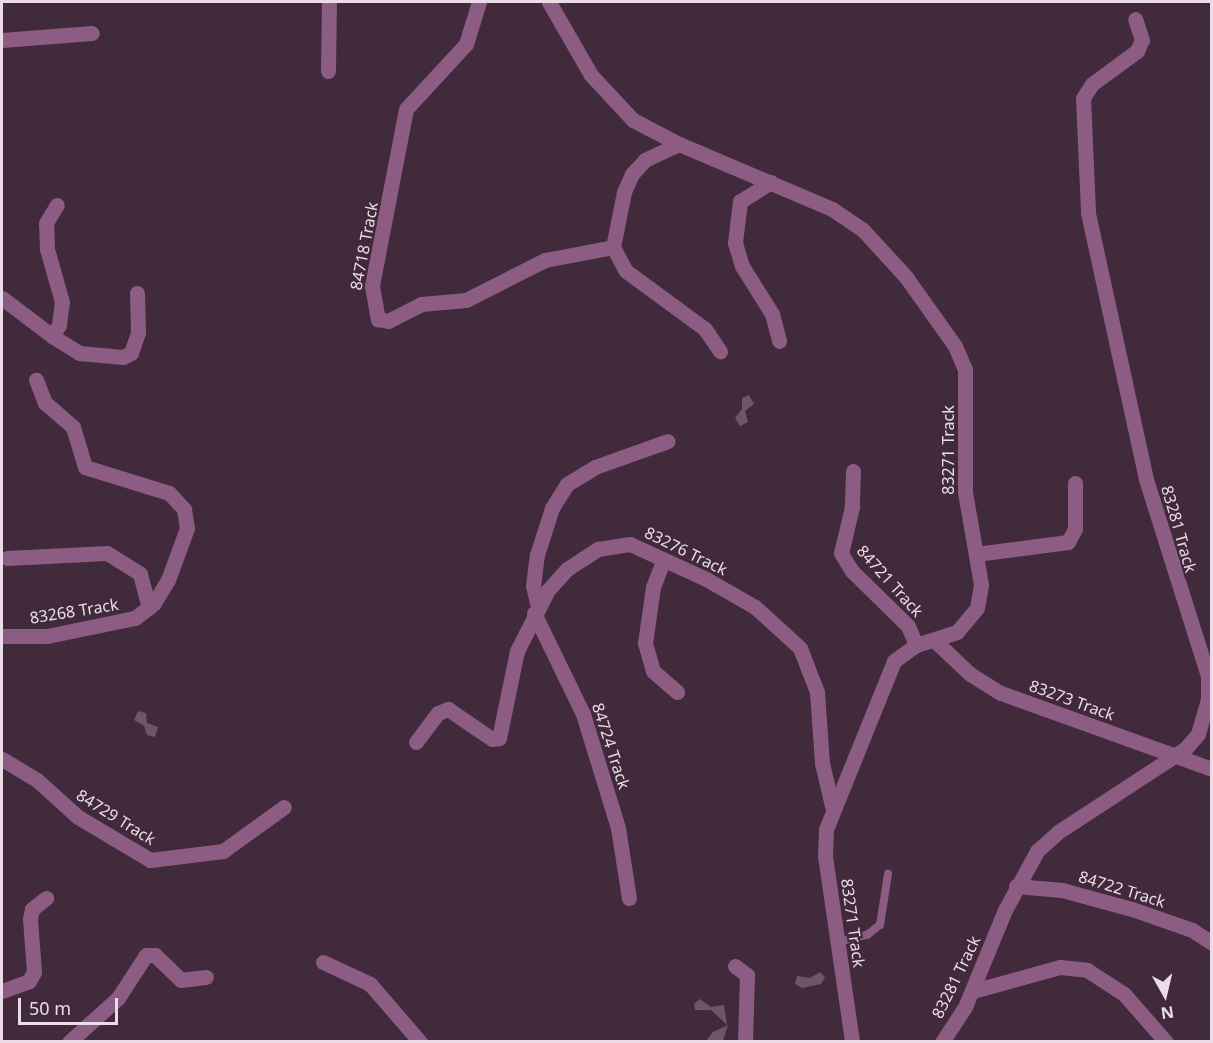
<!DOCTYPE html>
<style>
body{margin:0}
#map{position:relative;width:1213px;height:1043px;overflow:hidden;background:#402a3b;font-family:"Noto Sans",sans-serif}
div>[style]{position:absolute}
.building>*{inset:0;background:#6e5568}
.lane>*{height:8px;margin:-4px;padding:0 4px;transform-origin:4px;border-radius:4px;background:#8d5c83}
.street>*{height:15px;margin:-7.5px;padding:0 7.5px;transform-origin:7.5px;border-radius:7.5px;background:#8d5c83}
span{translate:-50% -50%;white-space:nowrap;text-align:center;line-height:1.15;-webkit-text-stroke:4.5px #402a3b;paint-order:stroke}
.street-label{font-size:16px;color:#ebdce7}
.frame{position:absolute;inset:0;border:3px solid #ebdce7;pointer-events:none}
.north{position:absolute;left:1135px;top:965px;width:60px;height:60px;-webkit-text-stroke:4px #402a3b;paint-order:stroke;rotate:172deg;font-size:16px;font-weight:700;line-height:24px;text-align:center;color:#ebdce7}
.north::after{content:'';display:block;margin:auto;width:21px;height:27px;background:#ebdce7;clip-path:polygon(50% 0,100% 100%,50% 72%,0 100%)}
.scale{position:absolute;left:18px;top:998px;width:100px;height:27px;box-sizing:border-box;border:3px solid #ebdce7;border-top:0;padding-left:8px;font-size:18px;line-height:21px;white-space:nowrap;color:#ebdce7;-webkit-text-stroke:4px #402a3b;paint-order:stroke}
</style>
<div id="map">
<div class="building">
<i style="clip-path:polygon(749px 395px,754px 404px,745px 411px,748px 422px,740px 426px,735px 418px,742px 409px,742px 398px)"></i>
<i style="clip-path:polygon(138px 711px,146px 713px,147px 723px,158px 727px,155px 737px,147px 735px,144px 726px,134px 720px)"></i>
<i style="clip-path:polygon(820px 972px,825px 977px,821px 984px,802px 988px,795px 984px,797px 976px,810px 978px)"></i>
<i style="clip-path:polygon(700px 999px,711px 1007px,724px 1005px,727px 1025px,711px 1010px,695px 1010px,694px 1004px)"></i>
<i style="clip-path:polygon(728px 1025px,723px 1041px,706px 1041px,713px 1032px)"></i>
</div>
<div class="lane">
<i style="left:838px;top:942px;width:30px;rotate:-14deg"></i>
<i style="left:867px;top:935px;width:16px;rotate:-38deg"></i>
<i style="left:880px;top:925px;width:52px;rotate:-81.1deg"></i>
</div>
<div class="street">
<i style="left:479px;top:2px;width:44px;rotate:107.2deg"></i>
<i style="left:466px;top:44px;width:88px;rotate:132.7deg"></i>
<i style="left:406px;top:109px;width:180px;rotate:100.9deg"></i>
<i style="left:372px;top:286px;width:34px;rotate:80deg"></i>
<i style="left:378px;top:319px;width:10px;rotate:11deg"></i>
<i style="left:388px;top:321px;width:37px;rotate:-27deg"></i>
<i style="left:421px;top:304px;width:45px;rotate:-5.1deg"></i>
<i style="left:466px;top:300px;width:89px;rotate:-26.9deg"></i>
<i style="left:545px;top:260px;width:69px;rotate:-10.8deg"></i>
<i style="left:549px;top:2px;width:84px;rotate:60.1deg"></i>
<i style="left:591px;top:75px;width:62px;rotate:47deg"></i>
<i style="left:633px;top:120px;width:52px;rotate:27.6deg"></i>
<i style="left:679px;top:144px;width:166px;rotate:23deg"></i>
<i style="left:832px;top:209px;width:37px;rotate:34deg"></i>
<i style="left:863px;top:230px;width:64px;rotate:47.5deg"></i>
<i style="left:906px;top:277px;width:85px;rotate:54.6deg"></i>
<i style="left:955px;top:346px;width:25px;rotate:67deg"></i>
<i style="left:965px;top:369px;width:123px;rotate:90deg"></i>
<i style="left:965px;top:492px;width:94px;rotate:80.2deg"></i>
<i style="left:981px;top:585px;width:23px;rotate:100deg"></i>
<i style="left:977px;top:608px;width:31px;rotate:130deg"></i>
<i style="left:957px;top:632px;width:43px;rotate:162.4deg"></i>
<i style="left:916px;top:645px;width:27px;rotate:144deg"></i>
<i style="left:894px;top:661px;width:181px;rotate:112deg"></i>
<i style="left:826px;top:829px;width:27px;rotate:92deg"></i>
<i style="left:825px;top:856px;width:188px;rotate:81.7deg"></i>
<i style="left:2px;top:40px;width:90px;rotate:-4.4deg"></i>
<i style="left:328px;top:71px;width:69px;rotate:-89.2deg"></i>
<i style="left:679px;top:144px;width:38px;rotate:155deg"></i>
<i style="left:645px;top:160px;width:19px;rotate:133deg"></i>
<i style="left:632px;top:174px;width:20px;rotate:114deg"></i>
<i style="left:624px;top:192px;width:56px;rotate:101.3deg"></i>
<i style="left:613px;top:247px;width:27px;rotate:62deg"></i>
<i style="left:626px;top:271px;width:98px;rotate:36.3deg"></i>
<i style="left:705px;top:329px;width:27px;rotate:56deg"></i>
<i style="left:771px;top:182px;width:36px;rotate:148deg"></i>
<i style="left:740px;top:201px;width:42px;rotate:96.8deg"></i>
<i style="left:735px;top:243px;width:24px;rotate:73deg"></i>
<i style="left:742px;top:266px;width:57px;rotate:58deg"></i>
<i style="left:772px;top:314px;width:28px;rotate:75deg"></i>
<i style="left:2px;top:298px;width:63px;rotate:37.2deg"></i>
<i style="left:52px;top:336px;width:13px;rotate:-58deg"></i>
<i style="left:59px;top:325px;width:23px;rotate:-83deg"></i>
<i style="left:62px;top:302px;width:55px;rotate:-105.8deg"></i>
<i style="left:47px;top:249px;width:26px;rotate:-92deg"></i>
<i style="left:46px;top:223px;width:21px;rotate:-59deg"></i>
<i style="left:52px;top:336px;width:32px;rotate:32deg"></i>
<i style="left:79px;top:353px;width:44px;rotate:5.2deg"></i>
<i style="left:123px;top:357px;width:9px;rotate:-27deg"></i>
<i style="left:131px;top:353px;width:21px;rotate:-71deg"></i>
<i style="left:138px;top:333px;width:40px;rotate:-91.4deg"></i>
<i style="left:853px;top:471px;width:36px;rotate:92deg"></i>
<i style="left:852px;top:507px;width:47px;rotate:103.4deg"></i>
<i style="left:841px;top:553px;width:21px;rotate:59deg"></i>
<i style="left:852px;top:571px;width:78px;rotate:44.5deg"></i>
<i style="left:908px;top:626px;width:21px;rotate:67deg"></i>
<i style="left:976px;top:554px;width:93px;rotate:-7.4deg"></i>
<i style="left:1068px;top:542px;width:15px;rotate:-62deg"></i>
<i style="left:1075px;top:529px;width:46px;rotate:-90deg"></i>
<i style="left:7px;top:558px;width:100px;rotate:-2.9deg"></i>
<i style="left:107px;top:553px;width:39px;rotate:32deg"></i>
<i style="left:140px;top:574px;width:35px;rotate:75deg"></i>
<i style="left:663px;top:561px;width:28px;rotate:111deg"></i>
<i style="left:653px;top:587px;width:57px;rotate:98.1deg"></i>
<i style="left:645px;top:643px;width:29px;rotate:74deg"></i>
<i style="left:653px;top:671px;width:32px;rotate:41deg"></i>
<i style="left:538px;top:607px;width:22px;rotate:-103deg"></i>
<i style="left:533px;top:586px;width:31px;rotate:-83deg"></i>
<i style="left:537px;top:555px;width:49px;rotate:-72.3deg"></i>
<i style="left:552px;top:508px;width:28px;rotate:-58deg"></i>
<i style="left:567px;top:484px;width:33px;rotate:-31deg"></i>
<i style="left:595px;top:467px;width:77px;rotate:-19.6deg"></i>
<i style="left:534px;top:613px;width:112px;rotate:64.1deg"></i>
<i style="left:583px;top:714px;width:119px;rotate:72.9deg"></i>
<i style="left:618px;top:828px;width:71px;rotate:81.1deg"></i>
<i style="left:2px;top:636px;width:45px"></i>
<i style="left:47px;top:636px;width:90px;rotate:-11.6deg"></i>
<i style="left:135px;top:618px;width:24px;rotate:-38deg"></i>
<i style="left:154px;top:603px;width:27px;rotate:-59deg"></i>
<i style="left:168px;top:580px;width:55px;rotate:-69.9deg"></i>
<i style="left:187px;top:528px;width:19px;rotate:-99deg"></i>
<i style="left:184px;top:509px;width:22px;rotate:-133deg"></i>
<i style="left:169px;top:493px;width:88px;rotate:-162.8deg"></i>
<i style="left:85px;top:467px;width:42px;rotate:-106.7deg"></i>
<i style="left:73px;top:427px;width:37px;rotate:-139deg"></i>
<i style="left:45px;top:403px;width:25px;rotate:-111deg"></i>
<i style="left:934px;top:640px;width:50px;rotate:43.4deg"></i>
<i style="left:970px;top:674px;width:36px;rotate:32deg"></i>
<i style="left:1001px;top:693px;width:224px;rotate:19.8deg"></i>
<i style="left:416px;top:742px;width:36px;rotate:-53deg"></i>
<i style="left:438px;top:713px;width:11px;rotate:-22deg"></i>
<i style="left:448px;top:709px;width:53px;rotate:34.3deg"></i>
<i style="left:492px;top:739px;width:7px;rotate:-8deg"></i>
<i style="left:499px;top:738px;width:89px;rotate:-78.3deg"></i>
<i style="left:517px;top:651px;width:68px;rotate:-63.1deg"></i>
<i style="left:548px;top:590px;width:28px;rotate:-48deg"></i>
<i style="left:567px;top:569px;width:37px;rotate:-33deg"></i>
<i style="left:598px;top:549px;width:32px;rotate:-9deg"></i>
<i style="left:630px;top:544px;width:84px;rotate:24.7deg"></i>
<i style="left:706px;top:579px;width:56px;rotate:29.7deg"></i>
<i style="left:755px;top:607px;width:61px;rotate:42.3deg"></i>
<i style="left:800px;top:648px;width:47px;rotate:68.9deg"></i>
<i style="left:817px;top:692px;width:71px;rotate:86deg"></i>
<i style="left:822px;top:763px;width:44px;rotate:76.9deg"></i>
<i style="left:2px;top:759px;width:41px;rotate:31deg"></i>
<i style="left:37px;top:780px;width:55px;rotate:42.1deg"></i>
<i style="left:78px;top:817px;width:84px;rotate:30.8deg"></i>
<i style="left:150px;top:860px;width:74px;rotate:-7deg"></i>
<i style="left:223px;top:851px;width:75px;rotate:-35.8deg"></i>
<i style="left:1016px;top:886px;width:46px;rotate:5deg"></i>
<i style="left:1062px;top:890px;width:73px;rotate:15.2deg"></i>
<i style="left:1132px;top:909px;width:64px;rotate:19.3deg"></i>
<i style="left:1192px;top:930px;width:24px;rotate:33deg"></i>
<i style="left:323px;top:962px;width:52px;rotate:25.1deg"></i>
<i style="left:370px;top:984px;width:77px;rotate:49.2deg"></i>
<i style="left:735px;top:966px;width:15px;rotate:37deg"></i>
<i style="left:747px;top:975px;width:67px;rotate:91.7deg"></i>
<i style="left:2px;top:991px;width:29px;rotate:-20deg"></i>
<i style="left:29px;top:981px;width:10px;rotate:-61deg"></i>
<i style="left:34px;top:972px;width:53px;rotate:-94.3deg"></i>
<i style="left:30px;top:919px;width:10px;rotate:-79deg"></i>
<i style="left:32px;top:909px;width:18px;rotate:-38deg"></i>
<i style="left:973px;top:991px;width:90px;rotate:-15.4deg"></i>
<i style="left:1060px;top:967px;width:27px;rotate:6deg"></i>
<i style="left:1087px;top:970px;width:44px;rotate:33deg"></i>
<i style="left:1124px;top:994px;width:64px;rotate:48.8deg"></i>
<i style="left:69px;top:1042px;width:66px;rotate:-41.9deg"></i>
<i style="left:118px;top:998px;width:51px;rotate:-56.9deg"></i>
<i style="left:146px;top:955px;width:9px"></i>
<i style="left:155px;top:955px;width:36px;rotate:44deg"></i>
<i style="left:181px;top:980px;width:25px;rotate:-7deg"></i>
<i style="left:942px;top:1042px;width:42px;rotate:-56.7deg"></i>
<i style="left:965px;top:1007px;width:105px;rotate:-67.6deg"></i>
<i style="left:1005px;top:910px;width:67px;rotate:-61.5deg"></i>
<i style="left:1037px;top:851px;width:28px;rotate:-42deg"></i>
<i style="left:1058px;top:832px;width:152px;rotate:-33.2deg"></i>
<i style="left:1185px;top:749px;width:20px;rotate:-49deg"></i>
<i style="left:1198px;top:734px;width:35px;rotate:-74deg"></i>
<i style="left:1208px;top:700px;width:24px;rotate:-90deg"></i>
<i style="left:1208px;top:676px;width:207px;rotate:-107.5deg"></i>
<i style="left:1146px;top:479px;width:273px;rotate:-102.3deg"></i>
<i style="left:1088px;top:212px;width:114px;rotate:-92.5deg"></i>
<i style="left:1083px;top:98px;width:17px;rotate:-57deg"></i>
<i style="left:1092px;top:84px;width:56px;rotate:-36.3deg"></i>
<i style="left:1137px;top:51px;width:12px;rotate:-66deg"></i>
<i style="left:1142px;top:40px;width:22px;rotate:-108deg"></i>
</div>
<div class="street-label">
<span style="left:364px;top:246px;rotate:-79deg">84718 Track</span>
<span style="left:948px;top:450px;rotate:-90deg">83271 Track</span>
<span style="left:1179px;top:529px;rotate:74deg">83281 Track</span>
<span style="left:686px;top:551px;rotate:26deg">83276 Track</span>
<span style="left:890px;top:581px;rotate:48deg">84721 Track</span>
<span style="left:74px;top:611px;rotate:-9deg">83268 Track</span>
<span style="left:1072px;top:700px;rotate:20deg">83273 Track</span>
<span style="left:611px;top:746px;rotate:72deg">84724 Track</span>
<span style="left:116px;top:817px;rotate:32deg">84729 Track</span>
<span style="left:1122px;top:889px;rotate:17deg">84722 Track</span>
<span style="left:853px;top:923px;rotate:82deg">83271 Track</span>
<span style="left:956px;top:977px;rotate:-64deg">83281 Track</span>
</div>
<div class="frame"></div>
<div class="north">N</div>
<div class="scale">50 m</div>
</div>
